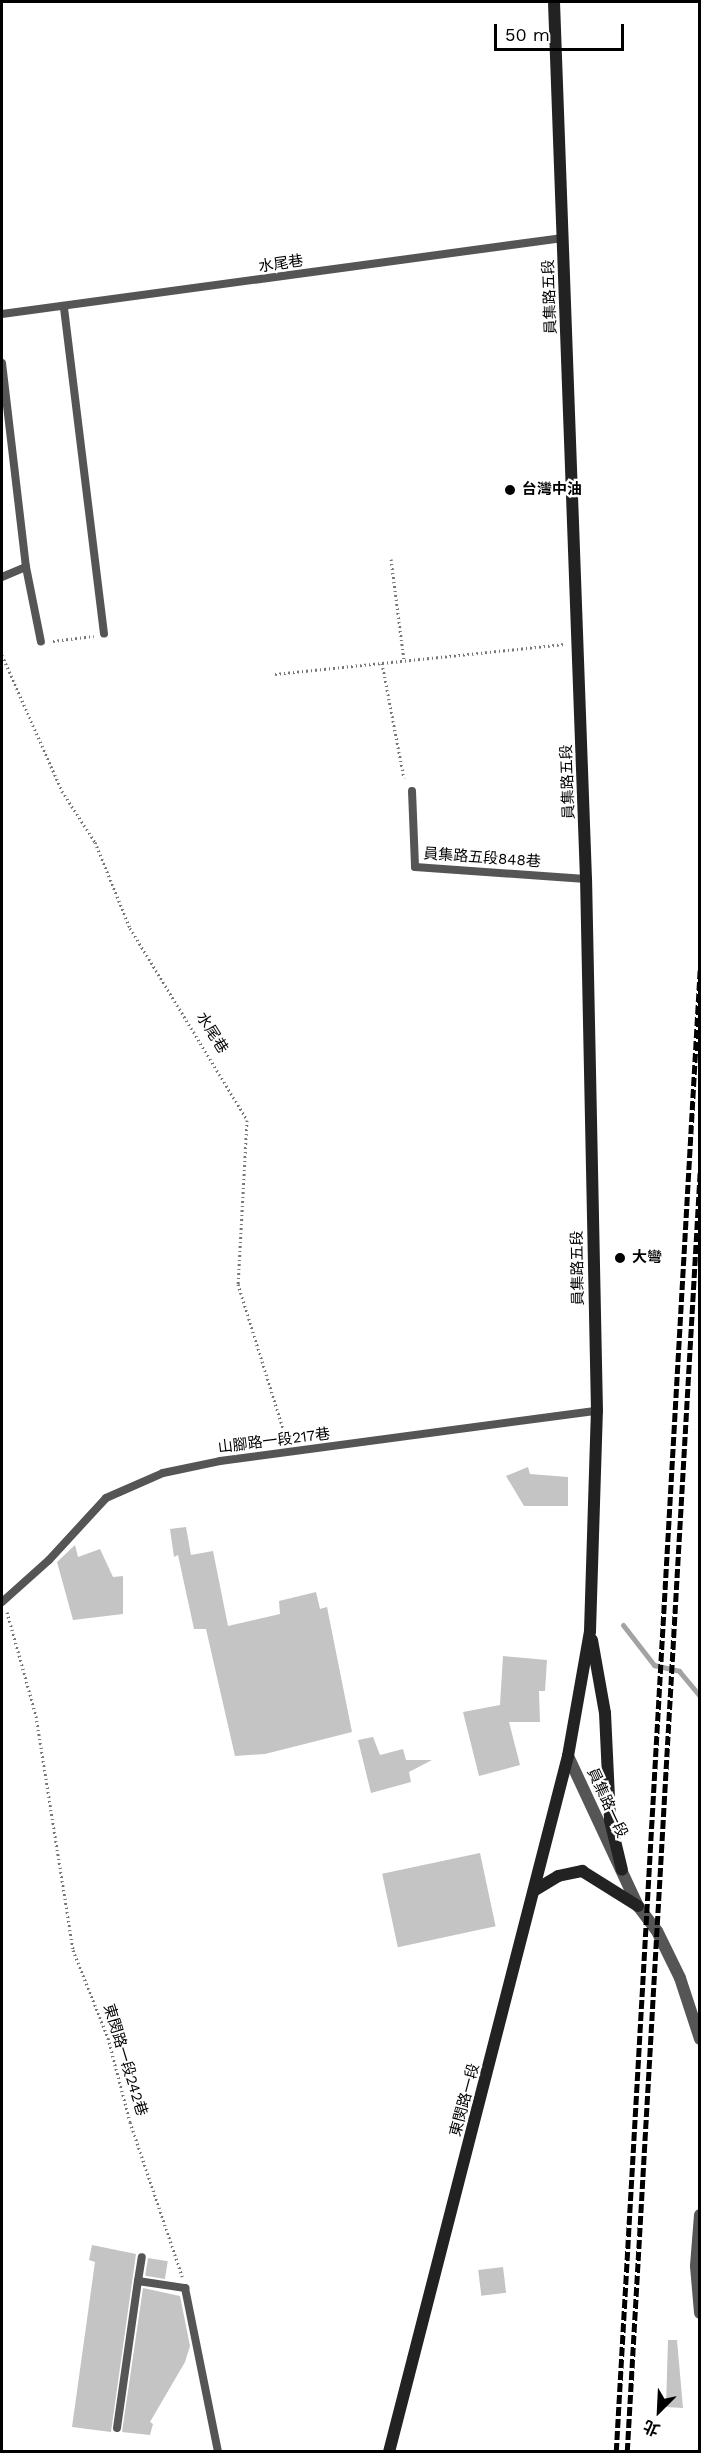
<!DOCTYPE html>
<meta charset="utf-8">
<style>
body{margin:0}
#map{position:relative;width:701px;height:2453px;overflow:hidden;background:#fff;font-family:"Work Sans","Noto Sans TC",sans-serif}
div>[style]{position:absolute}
.stream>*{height:5px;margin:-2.5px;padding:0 2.5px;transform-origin:2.5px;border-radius:2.5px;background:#a3a3a3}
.building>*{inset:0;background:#c4c4c4;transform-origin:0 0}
.path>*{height:3px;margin-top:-1.5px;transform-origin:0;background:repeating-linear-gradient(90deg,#777 0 1.5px,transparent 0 4.5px)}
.service>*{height:8px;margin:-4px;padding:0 4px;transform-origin:4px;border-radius:4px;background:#555}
.tertiary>*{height:12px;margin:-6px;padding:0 6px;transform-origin:6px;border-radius:6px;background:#555}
.secondary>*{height:12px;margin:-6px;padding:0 6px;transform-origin:6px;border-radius:6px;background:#222}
.rail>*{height:4.5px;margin-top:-2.25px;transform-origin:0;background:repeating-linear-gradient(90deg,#000 0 9px,transparent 0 12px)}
.dots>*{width:16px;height:16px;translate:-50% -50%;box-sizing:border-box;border:3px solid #fff;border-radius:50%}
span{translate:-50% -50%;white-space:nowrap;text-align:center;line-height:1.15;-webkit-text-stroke:4.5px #fff;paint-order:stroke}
.street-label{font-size:15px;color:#000}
.poi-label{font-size:15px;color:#000;font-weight:700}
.left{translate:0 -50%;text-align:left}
.frame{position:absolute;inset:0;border:3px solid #000;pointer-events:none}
.north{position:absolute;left:629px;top:2381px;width:60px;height:60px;-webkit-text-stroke:4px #fff;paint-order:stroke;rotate:204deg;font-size:16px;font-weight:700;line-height:24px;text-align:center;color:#000}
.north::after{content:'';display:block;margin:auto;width:21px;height:27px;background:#000;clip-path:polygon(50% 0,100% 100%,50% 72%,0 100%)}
.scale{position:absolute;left:494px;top:24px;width:130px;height:27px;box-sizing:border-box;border:3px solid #000;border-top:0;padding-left:8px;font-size:18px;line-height:21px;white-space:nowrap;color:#000;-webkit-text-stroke:4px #fff;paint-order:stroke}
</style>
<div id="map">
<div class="stream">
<i style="left:623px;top:1625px;width:51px;rotate:52.2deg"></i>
<i style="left:654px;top:1665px;width:26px;rotate:13deg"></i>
<i style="left:679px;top:1671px;width:33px;rotate:50deg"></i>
</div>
<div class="building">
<i style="clip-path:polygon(528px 1467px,530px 1474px,568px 1477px,568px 1506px,524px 1506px,506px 1476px)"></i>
<i style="clip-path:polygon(186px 1527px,191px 1555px,213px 1551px,228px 1626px,280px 1614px,279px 1601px,316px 1592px,320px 1609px,327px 1607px,352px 1732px,265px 1754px,235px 1756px,206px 1629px,194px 1629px,178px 1555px,174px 1557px,170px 1529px)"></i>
<i style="clip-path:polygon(75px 1545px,78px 1557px,100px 1549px,113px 1577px,123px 1576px,123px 1614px,73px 1620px,57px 1562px)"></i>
<i style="clip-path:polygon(503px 1656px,547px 1660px,545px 1691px,539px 1691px,540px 1722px,509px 1722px,520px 1765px,479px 1776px,463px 1712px,500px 1705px)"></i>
<i style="clip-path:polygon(373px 1737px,380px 1755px,403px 1749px,406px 1760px,432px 1760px,409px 1772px,411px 1782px,371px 1793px,358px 1740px)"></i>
<i style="left:480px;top:1853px;width:75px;height:100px;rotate:78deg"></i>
<i style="clip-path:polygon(92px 2245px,136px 2254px,111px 2432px,72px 2427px,95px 2262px,89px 2260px)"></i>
<i style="left:148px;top:2258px;width:20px;height:18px;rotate:9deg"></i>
<i style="left:503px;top:2267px;width:26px;height:25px;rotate:83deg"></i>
<i style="clip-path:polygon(143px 2288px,180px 2296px,190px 2346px,185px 2362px,150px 2422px,153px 2424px,150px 2435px,122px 2432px)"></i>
<i style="clip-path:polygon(668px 2340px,677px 2340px,683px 2408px,666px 2407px)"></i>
</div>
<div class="path">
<i style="left:391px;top:559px;width:103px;rotate:82.7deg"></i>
<i style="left:53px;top:641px;width:41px;rotate:-7deg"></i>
<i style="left:2px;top:655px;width:149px;rotate:66.2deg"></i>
<i style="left:62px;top:791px;width:61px;rotate:57.1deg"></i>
<i style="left:95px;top:842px;width:93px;rotate:67.9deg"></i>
<i style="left:130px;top:928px;width:225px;rotate:58.6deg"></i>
<i style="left:247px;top:1120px;width:164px;rotate:93.1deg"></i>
<i style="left:238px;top:1284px;width:164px;rotate:72.7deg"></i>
<i style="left:382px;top:663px;width:117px;rotate:79.2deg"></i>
<i style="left:275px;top:674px;width:291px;rotate:-5.9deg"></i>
<i style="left:7px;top:1612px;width:108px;rotate:74.4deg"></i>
<i style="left:36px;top:1716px;width:237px;rotate:81deg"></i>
<i style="left:73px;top:1950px;width:95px;rotate:68.3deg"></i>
<i style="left:108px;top:2038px;width:87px;rotate:75.3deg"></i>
<i style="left:130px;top:2122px;width:163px;rotate:71.3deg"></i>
</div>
<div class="service">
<i style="left:64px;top:308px;width:328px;rotate:83deg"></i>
<i style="left:2px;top:314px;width:566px;rotate:-7.72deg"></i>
<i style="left:2px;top:363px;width:205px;rotate:83.3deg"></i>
<i style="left:26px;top:567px;width:76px;rotate:78.7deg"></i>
<i style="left:2px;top:577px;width:26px;rotate:-23deg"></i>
<i style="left:412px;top:791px;width:76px;rotate:87.7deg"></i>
<i style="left:415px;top:867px;width:171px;rotate:4deg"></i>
<i style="left:2px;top:1602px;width:63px;rotate:-41.8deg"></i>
<i style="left:49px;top:1560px;width:84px;rotate:-47.4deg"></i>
<i style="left:106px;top:1498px;width:62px;rotate:-23.7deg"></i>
<i style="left:163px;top:1473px;width:58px;rotate:-11.9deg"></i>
<i style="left:220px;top:1461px;width:380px;rotate:-7.6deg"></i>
<i style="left:138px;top:2281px;width:24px;rotate:-81deg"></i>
<i style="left:117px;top:2428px;width:148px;rotate:-81.9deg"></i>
<i style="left:138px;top:2281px;width:48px;rotate:8.5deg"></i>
<i style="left:185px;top:2288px;width:167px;rotate:78.6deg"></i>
</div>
<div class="tertiary">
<i style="left:568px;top:1756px;width:166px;rotate:65deg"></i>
<i style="left:638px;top:1906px;width:31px;rotate:53deg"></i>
<i style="left:657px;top:1931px;width:52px;rotate:63.9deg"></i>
<i style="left:680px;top:1978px;width:64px;rotate:71.8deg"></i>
<i style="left:700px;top:2215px;width:51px;rotate:94.5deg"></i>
<i style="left:696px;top:2266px;width:47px;rotate:85.1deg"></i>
</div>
<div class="secondary">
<i style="left:592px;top:1640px;width:74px;rotate:79.9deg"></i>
<i style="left:605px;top:1713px;width:107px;rotate:87.3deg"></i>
<i style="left:610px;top:1820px;width:51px;rotate:76.5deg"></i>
<i style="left:535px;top:1890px;width:27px;rotate:-31deg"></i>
<i style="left:558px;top:1876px;width:25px;rotate:-12deg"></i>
<i style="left:582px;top:1871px;width:66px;rotate:32deg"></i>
<i style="left:389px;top:2452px;width:719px;rotate:-75.58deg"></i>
<i style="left:568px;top:1756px;width:127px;rotate:-80deg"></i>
<i style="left:590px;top:1631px;width:220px;rotate:-88.2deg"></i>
<i style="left:597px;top:1411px;width:532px;rotate:-91.18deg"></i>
<i style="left:586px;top:879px;width:878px;rotate:-92.09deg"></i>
</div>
<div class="rail">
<i style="left:616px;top:2452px;width:1484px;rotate:-86.76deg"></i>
<i style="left:627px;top:2452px;width:1282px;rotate:-86.74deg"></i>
</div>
<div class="dots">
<i style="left:510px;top:490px;background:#000"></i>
<i style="left:620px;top:1258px;background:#000"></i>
</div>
<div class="street-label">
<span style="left:281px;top:264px;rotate:-8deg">水尾巷</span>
<span style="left:550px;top:297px;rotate:-92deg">員集路五段</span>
<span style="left:568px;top:782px;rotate:-92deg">員集路五段</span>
<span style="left:482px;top:858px;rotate:4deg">員集路五段848巷</span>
<span style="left:212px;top:1033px;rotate:58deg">水尾巷</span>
<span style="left:578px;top:1268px;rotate:-91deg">員集路五段</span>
<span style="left:274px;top:1441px;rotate:-7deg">山腳路一段217巷</span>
<span style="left:607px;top:1803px;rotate:65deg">員集路一段</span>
<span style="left:125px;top:2060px;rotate:73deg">東閔路一段242巷</span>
<span style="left:465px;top:2100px;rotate:-75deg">東閔路一段</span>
</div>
<div class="poi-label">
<span class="left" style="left:522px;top:490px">台灣中油</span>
<span class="left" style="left:632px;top:1258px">大彎</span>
</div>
<div class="frame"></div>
<div class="north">北</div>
<div class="scale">50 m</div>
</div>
